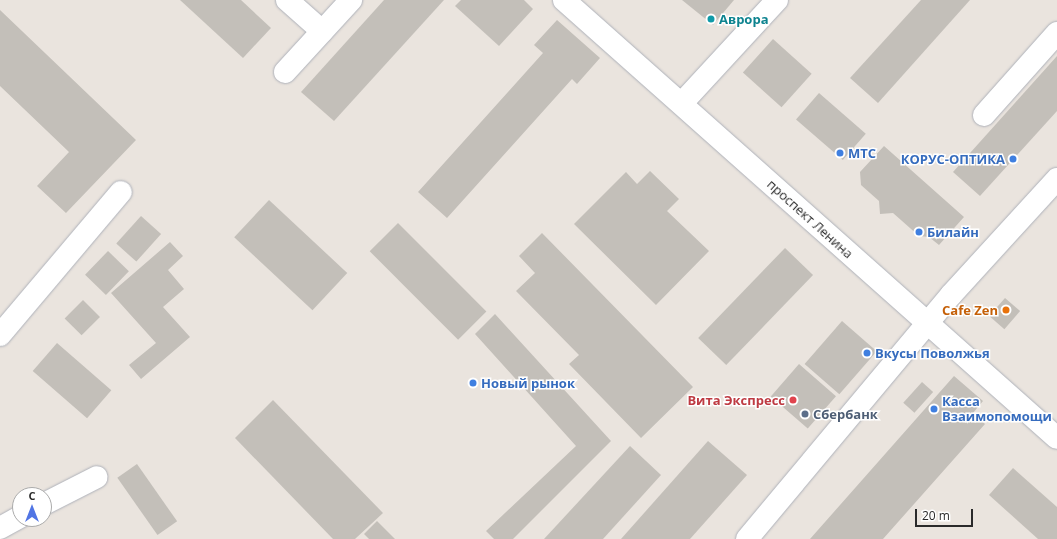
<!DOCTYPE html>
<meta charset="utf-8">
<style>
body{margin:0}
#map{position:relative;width:1057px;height:539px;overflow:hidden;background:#eae4de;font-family:"Open Sans",sans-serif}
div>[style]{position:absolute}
.building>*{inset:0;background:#c3bfb9;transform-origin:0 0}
.roads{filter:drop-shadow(0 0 1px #aeb1b9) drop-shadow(0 0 1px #aeb1b9)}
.minor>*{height:22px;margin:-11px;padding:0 11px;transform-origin:11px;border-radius:11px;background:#fff}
.dots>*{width:11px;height:11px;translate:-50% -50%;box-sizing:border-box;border:2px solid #fff;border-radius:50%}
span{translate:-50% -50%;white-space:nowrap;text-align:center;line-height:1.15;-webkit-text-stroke:3px #fff;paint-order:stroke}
.culture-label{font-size:13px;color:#0d838f;font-weight:700}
.left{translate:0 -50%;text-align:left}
.shop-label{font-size:13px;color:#366cbe;font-weight:700}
.right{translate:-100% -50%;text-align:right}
.street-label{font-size:13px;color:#2a2a2a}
.food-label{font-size:13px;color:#c56008;font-weight:700}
.health-label{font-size:13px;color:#be3a42;font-weight:700}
.service-label{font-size:13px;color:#4e5e75;font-weight:700}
.north{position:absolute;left:12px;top:487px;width:40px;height:40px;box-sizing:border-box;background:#fff;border:1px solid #aaa;border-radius:50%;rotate:0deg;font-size:11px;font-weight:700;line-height:16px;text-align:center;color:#2a2a2a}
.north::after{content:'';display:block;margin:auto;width:14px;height:18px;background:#5175e4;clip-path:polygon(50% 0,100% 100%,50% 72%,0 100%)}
.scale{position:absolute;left:915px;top:509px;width:58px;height:18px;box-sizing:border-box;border:2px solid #2a2a2a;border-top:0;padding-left:5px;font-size:12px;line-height:14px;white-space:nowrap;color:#2a2a2a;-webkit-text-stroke:3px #fff;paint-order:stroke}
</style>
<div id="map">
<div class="building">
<i style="clip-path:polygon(180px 0,241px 0,271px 28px,243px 58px)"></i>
<i style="clip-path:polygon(384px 0,444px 0,334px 121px,301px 92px)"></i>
<i style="clip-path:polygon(461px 0,524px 0,533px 9px,499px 46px,455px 6px)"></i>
<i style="clip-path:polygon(682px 0,734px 0,713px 25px)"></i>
<i style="clip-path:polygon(921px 0,970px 0,878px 103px,850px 78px)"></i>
<i style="clip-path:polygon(0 10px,136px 140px,66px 213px,37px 186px,69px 152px,0 86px)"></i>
<i style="clip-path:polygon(557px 20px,600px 58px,577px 84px,572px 79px,447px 218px,418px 192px,543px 53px,534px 45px)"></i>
<i style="left:773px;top:39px;width:52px;height:45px;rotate:42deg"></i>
<i style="clip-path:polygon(1057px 56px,1057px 111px,980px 196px,953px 172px)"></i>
<i style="left:819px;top:93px;width:62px;height:35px;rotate:41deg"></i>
<i style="clip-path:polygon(884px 146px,964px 217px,939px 245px,929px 237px,919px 236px,893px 213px,880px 214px,879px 201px,861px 185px,860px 172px)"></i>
<i style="clip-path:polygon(650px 171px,679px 199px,667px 211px,709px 251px,656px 305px,574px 224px,626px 172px,637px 184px)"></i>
<i style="left:269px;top:200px;width:107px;height:51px;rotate:43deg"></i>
<i style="left:141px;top:216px;width:27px;height:37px;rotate:42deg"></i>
<i style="left:398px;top:223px;width:125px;height:40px;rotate:45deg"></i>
<i style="clip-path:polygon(542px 233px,693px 387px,641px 438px,569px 364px,579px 355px,516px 291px,535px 273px,519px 256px)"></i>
<i style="clip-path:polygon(170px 242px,183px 256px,168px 270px,184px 289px,163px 307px,190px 337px,141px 379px,129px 365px,156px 343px,111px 293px)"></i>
<i style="left:785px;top:248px;width:39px;height:125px;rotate:44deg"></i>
<i style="left:108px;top:251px;width:29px;height:33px;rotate:44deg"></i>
<i style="left:1005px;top:298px;width:20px;height:24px;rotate:41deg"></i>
<i style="left:83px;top:300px;width:24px;height:26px;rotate:45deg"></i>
<i style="clip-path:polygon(495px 314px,611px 441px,513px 539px,494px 539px,486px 531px,576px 446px,475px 334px)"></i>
<i style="left:842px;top:321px;width:46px;height:57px;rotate:41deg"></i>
<i style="left:57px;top:343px;width:72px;height:37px;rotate:41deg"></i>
<i style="left:799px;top:364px;width:49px;height:43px;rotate:41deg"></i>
<i style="clip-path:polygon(954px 376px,983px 401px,973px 413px,985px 424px,883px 539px,810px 539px)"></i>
<i style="left:922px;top:382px;width:15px;height:28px;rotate:42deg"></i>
<i style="clip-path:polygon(273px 400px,383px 513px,355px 539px,333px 539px,235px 438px)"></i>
<i style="clip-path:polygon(708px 441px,747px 475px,690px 539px,621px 539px)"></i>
<i style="clip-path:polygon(630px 446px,661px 475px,603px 539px,544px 539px)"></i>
<i style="left:137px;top:464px;width:70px;height:24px;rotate:55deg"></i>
<i style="clip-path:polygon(1013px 468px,1057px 507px,1057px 539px,1038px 539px,989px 495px)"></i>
<i style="clip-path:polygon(377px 521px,395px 539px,369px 539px,364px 534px)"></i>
</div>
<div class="roads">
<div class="minor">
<i style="left:287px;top:0;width:47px;rotate:41.5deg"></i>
<i style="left:564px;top:0;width:659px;rotate:41.62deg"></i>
<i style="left:285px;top:72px;width:98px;rotate:-47.5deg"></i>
<i style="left:682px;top:103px;width:140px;rotate:-47.3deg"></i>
<i style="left:984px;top:115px;width:110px;rotate:-48.3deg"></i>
<i style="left:0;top:335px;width:187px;rotate:-49.8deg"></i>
<i style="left:44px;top:504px;width:59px;rotate:-27deg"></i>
<i style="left:0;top:528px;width:23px;rotate:-29deg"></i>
<i style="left:747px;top:539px;width:318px;rotate:-50.1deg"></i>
<i style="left:951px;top:295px;width:157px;rotate:-47.6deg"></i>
</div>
</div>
<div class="dots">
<i style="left:711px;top:19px;background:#0f9aa8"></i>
<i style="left:840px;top:153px;background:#3f7fe0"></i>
<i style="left:1013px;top:159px;background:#3f7fe0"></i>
<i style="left:919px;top:232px;background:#3f7fe0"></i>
<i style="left:1006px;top:310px;background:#e8710a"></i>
<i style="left:867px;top:353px;background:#3f7fe0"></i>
<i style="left:473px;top:383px;background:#3f7fe0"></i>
<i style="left:793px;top:400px;background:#e0444e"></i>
<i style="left:934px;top:409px;background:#3f7fe0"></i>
<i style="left:805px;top:414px;background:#5c6f8a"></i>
</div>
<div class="culture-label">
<span class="left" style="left:719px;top:19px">Аврора</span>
</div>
<div class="shop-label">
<span class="left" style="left:848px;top:153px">МТС</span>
<span class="right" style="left:1005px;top:159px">КОРУС-ОПТИКА</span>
<span class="left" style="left:927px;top:232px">Билайн</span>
<span class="left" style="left:875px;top:353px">Вкусы Поволжья</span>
<span class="left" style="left:481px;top:383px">Новый рынок</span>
<span class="left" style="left:942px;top:409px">Касса<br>Взаимопомощи</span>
</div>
<div class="street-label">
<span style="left:810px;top:219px;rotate:42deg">проспект Ленина</span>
</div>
<div class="food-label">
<span class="right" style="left:998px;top:310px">Cafe Zen</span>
</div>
<div class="health-label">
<span class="right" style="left:785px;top:400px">Вита Экспресс</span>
</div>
<div class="service-label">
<span class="left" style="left:813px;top:414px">Сбербанк</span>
</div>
<div class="north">С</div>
<div class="scale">20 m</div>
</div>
